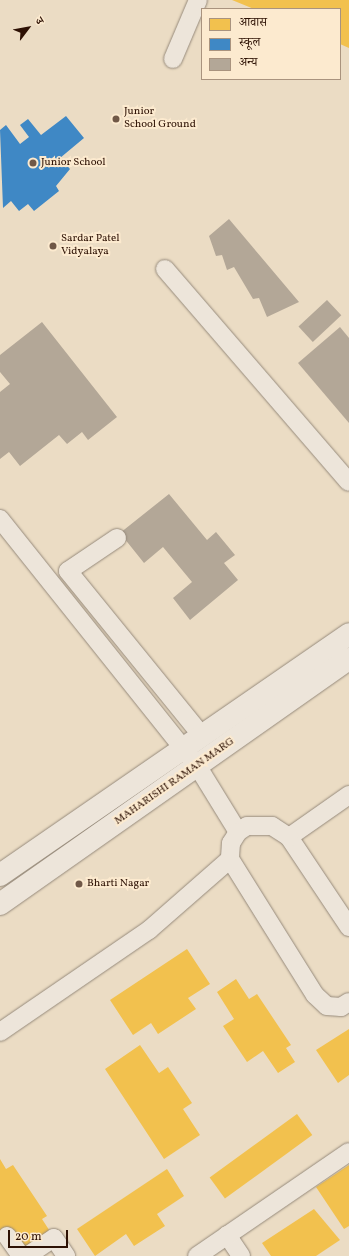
<!DOCTYPE html>
<meta charset="utf-8">
<style>
body{margin:0}
#map{position:relative;width:349px;height:1256px;overflow:hidden;background:#ebdcc4;font-family:Vollkorn,"Noto Serif Devanagari",serif}
div>[style]{position:absolute}
.homes>*{inset:0;background:#f2c14e;transform-origin:0 0}
.schools>*{inset:0;background:#3f88c5}
.building>*{inset:0;background:#b3a797;transform-origin:0 0}
.roads{filter:drop-shadow(0 0 1px #968a7b) drop-shadow(0 0 1px #968a7b)}
.minor>*{height:18px;margin:-9px;padding:0 9px;transform-origin:9px;border-radius:9px;background:#ede5da}
.secondary>*{height:22px;margin:-11px;padding:0 11px;transform-origin:11px;border-radius:11px;background:#ede5da}
.dots>*{width:11px;height:11px;translate:-50% -50%;box-sizing:border-box;border:2px solid #fceacf;border-radius:50%}
span{translate:-50% -50%;white-space:nowrap;text-align:center;line-height:1.15;-webkit-text-stroke:4px #fceacf;paint-order:stroke}
.poi-label{font-size:11px;color:#2d1104}
.left{translate:0 -50%;text-align:left}
.street-label{font-size:11px;color:#2d1104}
.legend{position:absolute;left:201px;top:8px;width:140px;height:72px;box-sizing:border-box;background:#fceacf;border:1px solid #a9937e;margin:0;padding:5px 7px;list-style:none;font-size:12px;color:#2d1104}
.legend li{display:flex;align-items:center;gap:8px;height:20px}
.legend b{width:20px;border:1px solid #a9937e}
.north{position:absolute;left:8px;top:8px;width:40px;height:40px;-webkit-text-stroke:3px #fceacf;paint-order:stroke;rotate:58deg;font-size:11px;font-weight:700;line-height:16px;text-align:center;color:#2d1104}
.north::after{content:'';display:block;margin:auto;width:14px;height:18px;background:#2d1104;clip-path:polygon(50% 0,100% 100%,50% 72%,0 100%)}
.scale{position:absolute;left:8px;top:1230px;width:60px;height:18px;box-sizing:border-box;border:2px solid #2d1104;border-top:0;padding-left:5px;font-size:12px;line-height:14px;white-space:nowrap;color:#2d1104;-webkit-text-stroke:3px #fceacf;paint-order:stroke}
</style>
<div id="map">
<div class="homes">
<i style="clip-path:polygon(232px 0,349px 0,349px 48px,340px 44px,340px 9px,254px 9px)"></i>
<i style="clip-path:polygon(187px 949px,210px 984px,188px 998px,196px 1009px,158px 1034px,151px 1023px,133px 1035px,110px 1000px)"></i>
<i style="clip-path:polygon(236px 979px,249px 999px,257px 994px,291px 1045px,286px 1048px,295px 1062px,278px 1073px,263px 1051px,247px 1062px,223px 1026px,234px 1019px,217px 992px)"></i>
<i style="clip-path:polygon(349px 1029px,349px 1075px,338px 1083px,316px 1050px)"></i>
<i style="clip-path:polygon(140px 1045px,159px 1073px,168px 1067px,192px 1103px,183px 1109px,200px 1135px,164px 1159px,105px 1069px)"></i>
<i style="left:297px;top:1114px;width:26px;height:108px;rotate:54deg"></i>
<i style="clip-path:polygon(0 1159px,6px 1169px,13px 1165px,47px 1216px,42px 1219px,53px 1236px,27px 1253px,11px 1228px,0 1236px)"></i>
<i style="clip-path:polygon(349px 1165px,349px 1226px,344px 1229px,316px 1187px)"></i>
<i style="clip-path:polygon(167px 1169px,184px 1196px,157px 1214px,165px 1226px,134px 1246px,126px 1234px,95px 1256px,77px 1229px)"></i>
<i style="clip-path:polygon(314px 1209px,340px 1240px,316px 1256px,271px 1256px,262px 1243px)"></i>
</div>
<div class="schools">
<i style="clip-path:polygon(66px 116px,84px 138px,60px 158px,70px 169px,56px 186px,59px 191px,34px 211px,28px 204px,19px 211px,11px 201px,3px 208px,0 130px,6px 125px,20px 144px,29px 137px,20px 125px,28px 119px,41px 135px)"></i>
</div>
<div class="building">
<i style="clip-path:polygon(229px 219px,299px 302px,267px 317px,259px 298px,253px 299px,234px 267px,227px 270px,222px 255px,216px 256px,209px 236px)"></i>
<i style="left:327px;top:300px;width:21px;height:39px;rotate:47deg"></i>
<i style="clip-path:polygon(42px 322px,117px 417px,88px 440px,82px 432px,67px 444px,59px 435px,20px 466px,9px 452px,0 459px,0 392px,10px 384px,0 372px,0 355px)"></i>
<i style="clip-path:polygon(340px 327px,349px 338px,349px 423px,298px 363px)"></i>
<i style="clip-path:polygon(169px 494px,207px 540px,216px 532px,235px 555px,224px 563px,238px 580px,190px 620px,173px 598px,192px 582px,163px 547px,144px 563px,120px 533px)"></i>
</div>
<div class="roads">
<div class="minor">
<i style="left:173px;top:59px;width:64px;rotate:-67deg"></i>
<i style="left:165px;top:269px;width:281px;rotate:49.2deg"></i>
<i style="left:0;top:519px;width:317px;rotate:51.4deg"></i>
<i style="left:198px;top:767px;width:76px;rotate:58.4deg"></i>
<i style="left:117px;top:538px;width:59px;rotate:146deg"></i>
<i style="left:68px;top:571px;width:213px;rotate:50.9deg"></i>
<i style="left:289px;top:837px;width:73px;rotate:-35deg"></i>
<i style="left:349px;top:927px;width:108px;rotate:-123.7deg"></i>
<i style="left:289px;top:837px;width:20px;rotate:-147deg"></i>
<i style="left:272px;top:826px;width:25px;rotate:180deg"></i>
<i style="left:247px;top:826px;width:11px;rotate:146deg"></i>
<i style="left:238px;top:832px;width:13px;rotate:122deg"></i>
<i style="left:231px;top:843px;width:16px;rotate:94deg"></i>
<i style="left:230px;top:859px;width:160px;rotate:58deg"></i>
<i style="left:315px;top:995px;width:16px;rotate:43deg"></i>
<i style="left:327px;top:1006px;width:14px;rotate:4deg"></i>
<i style="left:341px;top:1007px;width:9px;rotate:-32deg"></i>
<i style="left:0;top:1032px;width:181px;rotate:-34.4deg"></i>
<i style="left:149px;top:930px;width:108px;rotate:-41.2deg"></i>
<i style="left:227px;top:1235px;width:25px;rotate:56deg"></i>
<i style="left:7px;top:1236px;width:24px;rotate:55deg"></i>
<i style="left:27px;top:1256px;width:32px;rotate:-34deg"></i>
<i style="left:54px;top:1238px;width:22px;rotate:56deg"></i>
<i style="left:197px;top:1256px;width:184px;rotate:-34.4deg"></i>
</div>
<div class="secondary">
<i style="left:0;top:875px;width:424px;rotate:-34.6deg"></i>
<i style="left:0;top:904px;width:426px;rotate:-35.1deg"></i>
</div>
</div>
<div class="dots">
<i style="left:116px;top:119px;background:#705847"></i>
<i style="left:33px;top:163px;background:#705847"></i>
<i style="left:53px;top:246px;background:#705847"></i>
<i style="left:79px;top:884px;background:#705847"></i>
</div>
<div class="poi-label">
<span class="left" style="left:124px;top:119px">Junior<br>School Ground</span>
<span class="left" style="left:41px;top:163px">Junior School</span>
<span class="left" style="left:61px;top:246px">Sardar Patel<br>Vidyalaya</span>
<span class="left" style="left:87px;top:884px">Bharti Nagar</span>
</div>
<div class="street-label">
<span style="left:175px;top:782px;rotate:-35deg">MAHARISHI RAMAN MARG</span>
</div>
<ul class="legend">
<li><b style="height:11px;background:#f2c14e"></b>आवास</li>
<li><b style="height:11px;background:#3f88c5"></b>स्कूल</li>
<li><b style="height:11px;background:#b3a797"></b>अन्य</li>
</ul>
<div class="north">उ</div>
<div class="scale">20 m</div>
</div>
